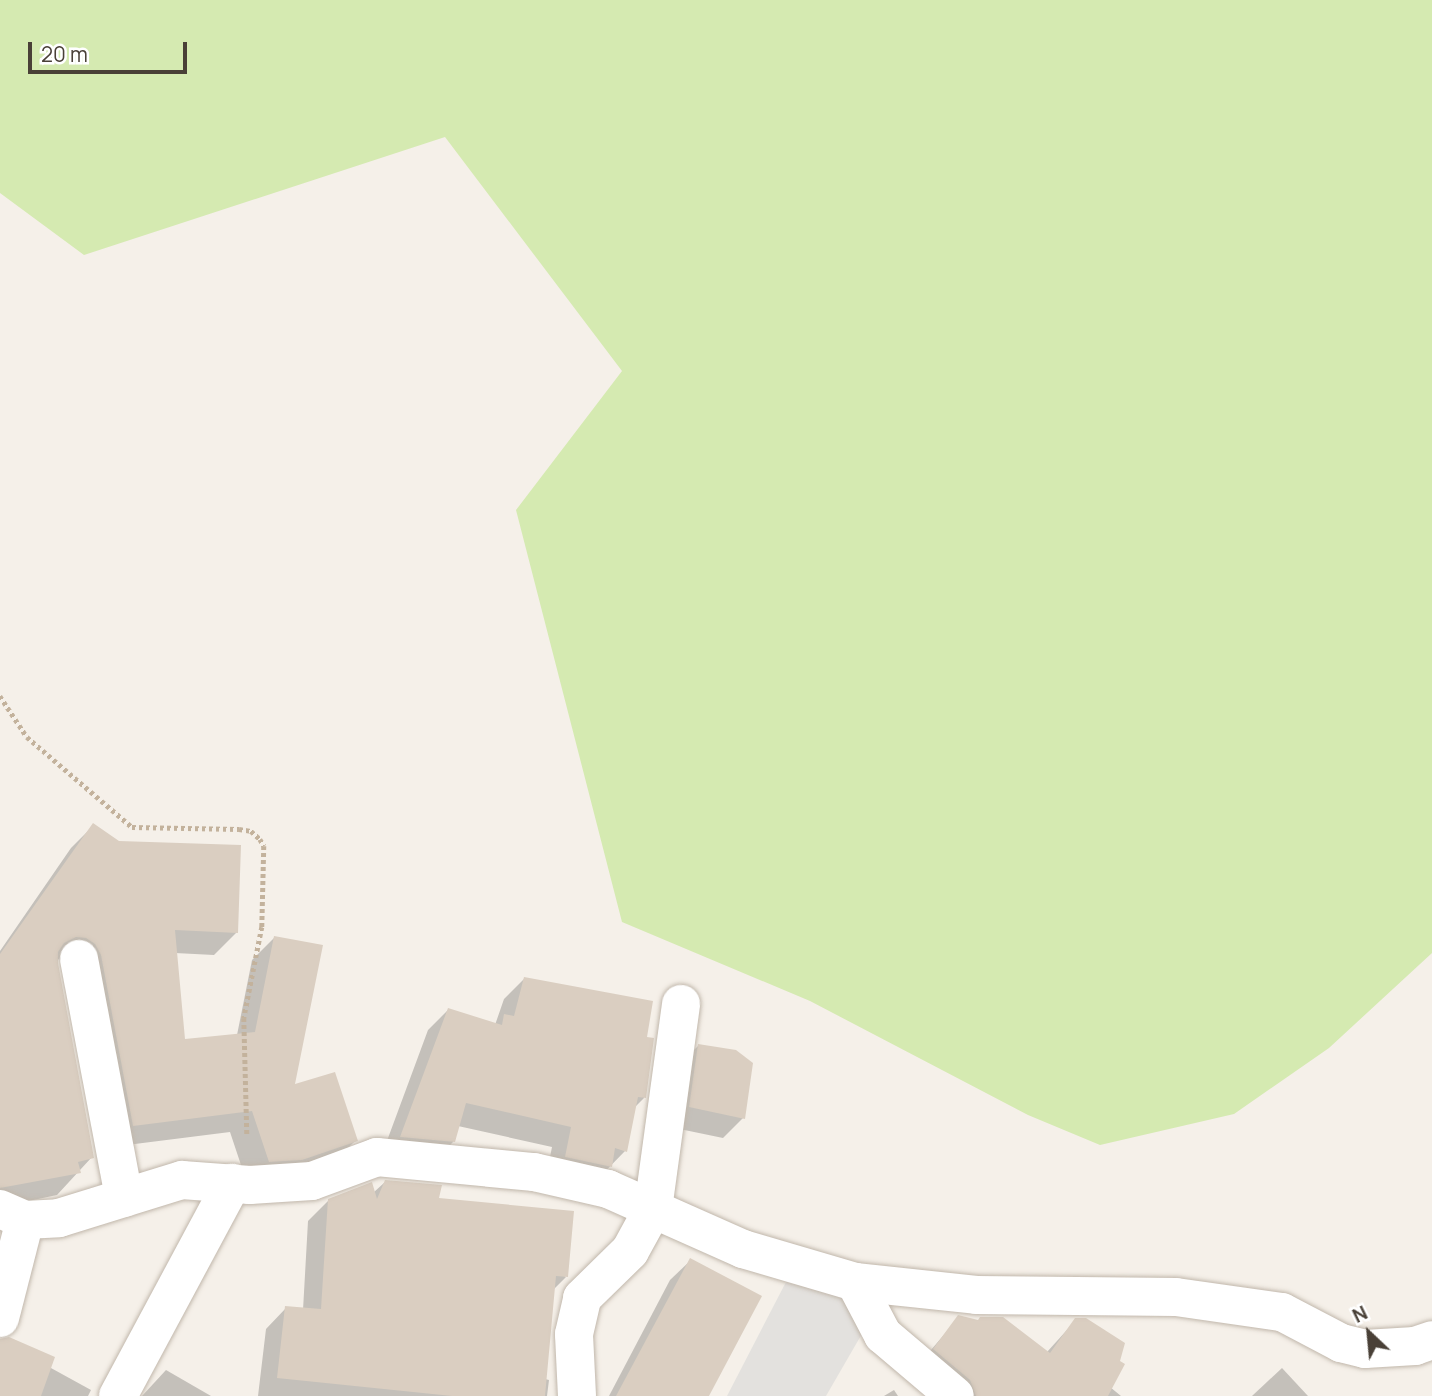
<!DOCTYPE html>
<style>
body{margin:0}
#map{position:relative;width:1432px;height:1396px;overflow:hidden;background:#f5f0e9;font-family:Manrope,sans-serif}
div>[style]{position:absolute}
.green>*{inset:0;background:#d5eab1}
.parking>*{inset:0;background:#e3e1de}
.shadow>*{inset:0;background:#0003}
.building>*{inset:0;background:#dacec1}
.path>*{height:4.5px;margin-top:-2.25px;transform-origin:0;background:repeating-linear-gradient(90deg,#c3b29c 0 3.5px,transparent 0 7px)}
.roads{filter:drop-shadow(0 0 2px #c1b7ab) drop-shadow(0 0 2px #c1b7ab)}
.minor>*{height:38px;margin:-19px;padding:0 19px;transform-origin:19px;border-radius:19px;background:#fff}
span{translate:-50% -50%;white-space:nowrap;text-align:center;line-height:1.15;-webkit-text-stroke:5px #fff;paint-order:stroke}
.north{position:absolute;left:1334px;top:1298px;width:70px;height:70px;-webkit-text-stroke:5px #fff;paint-order:stroke;rotate:334deg;font-size:19px;font-weight:700;line-height:28px;text-align:center;color:#494037}
.north::after{content:'';display:block;margin:auto;width:24px;height:32px;background:#494037;clip-path:polygon(50% 0,100% 100%,50% 72%,0 100%)}
.scale{position:absolute;left:28px;top:42px;width:159px;height:32px;box-sizing:border-box;border:4px solid #494037;border-top:0;padding-left:9px;font-size:21px;line-height:24px;white-space:nowrap;color:#494037;-webkit-text-stroke:5px #fff;paint-order:stroke}
</style>
<div id="map">
<div class="green">
<i style="clip-path:polygon(0 0,1432px 0,1432px 953px,1329px 1048px,1234px 1114px,1100px 1145px,1028px 1115px,810px 1001px,622px 922px,516px 510px,622px 371px,445px 137px,84px 255px,0 193px)"></i>
</div>
<div class="parking">
<i style="clip-path:polygon(786px 1282px,844px 1297px,863px 1332px,826px 1396px,727px 1396px)"></i>
</div>
<div class="shadow">
<i style="clip-path:polygon(93px 826px,237px 932px,214px 955px,175px 953px,183px 1041px,237px 1035px,252px 960px,275px 937px,293px 1086px,356px 1140px,334px 1162px,247px 1183px,230px 1132px,111px 1147px,63px 960px,56px 959px,92px 1157px,57px 1195px,0 1207px,0 951px,71px 848px)"></i>
<i style="clip-path:polygon(524px 979px,644px 1038px,644px 1098px,634px 1108px,625px 1151px,590px 1187px,546px 1177px,552px 1147px,458px 1126px,453px 1142px,433px 1162px,381px 1157px,428px 1030px,448px 1010px,495px 1025px,504px 999px)"></i>
<i style="clip-path:polygon(698px 1046px,743px 1118px,723px 1138px,670px 1127px,678px 1066px)"></i>
<i style="clip-path:polygon(385px 1182px,436px 1200px,566px 1277px,553px 1290px,545px 1379px,549px 1380px,547px 1396px,258px 1396px,266px 1329px,286px 1308px,303px 1310px,308px 1221px,329px 1200px,373px 1193px)"></i>
<i style="clip-path:polygon(691px 1260px,707px 1396px,609px 1396px,670px 1280px)"></i>
<i style="clip-path:polygon(959px 1317px,1047px 1352px,1076px 1320px,1110px 1387px,1121px 1396px,944px 1396px,914px 1370px)"></i>
<i style="clip-path:polygon(0 1340px,91px 1390px,88px 1396px,0 1396px)"></i>
<i style="clip-path:polygon(1282px 1368px,1308px 1396px,1252px 1396px)"></i>
<i style="clip-path:polygon(166px 1370px,211px 1396px,142px 1396px)"></i>
<i style="clip-path:polygon(894px 1390px,898px 1396px,884px 1396px)"></i>
</div>
<div class="building">
<i style="clip-path:polygon(93px 823px,119px 841px,241px 845px,238px 933px,175px 930px,185px 1039px,255px 1032px,274px 936px,323px 945px,295px 1084px,335px 1072px,358px 1141px,302px 1160px,269px 1162px,252px 1111px,133px 1126px,101px 955px,95px 944px,86px 938px,76px 937px,64px 943px,58px 952px,58px 963px,94px 1158px,78px 1162px,81px 1173px,0 1188px,0 954px)"></i>
<i style="clip-path:polygon(524px 977px,653px 1001px,647px 1037px,654px 1038px,646px 1098px,638px 1097px,627px 1152px,615px 1148px,612px 1167px,565px 1157px,571px 1127px,466px 1103px,455px 1142px,400px 1137px,448px 1008px,502px 1025px,504px 1014px,514px 1016px)"></i>
<i style="clip-path:polygon(698px 1044px,736px 1050px,753px 1063px,745px 1119px,689px 1107px)"></i>
<i style="clip-path:polygon(385px 1180px,442px 1185px,439px 1198px,574px 1211px,568px 1277px,556px 1276px,545px 1396px,452px 1396px,277px 1378px,285px 1306px,321px 1309px,328px 1199px,372px 1182px,377px 1199px)"></i>
<i style="clip-path:polygon(690px 1258px,762px 1296px,709px 1396px,616px 1396px)"></i>
<i style="clip-path:polygon(958px 1315px,978px 1320px,980px 1317px,1003px 1317px,1050px 1353px,1075px 1318px,1086px 1318px,1125px 1343px,1120px 1361px,1125px 1364px,1108px 1396px,976px 1396px,970px 1380px,933px 1349px)"></i>
<i style="clip-path:polygon(9px 1337px,55px 1357px,41px 1396px,0 1396px,0 1339px)"></i>
</div>
<div class="path">
<i style="left:0;top:696px;width:49px;rotate:56.6deg"></i>
<i style="left:27px;top:737px;width:138px;rotate:40.6deg"></i>
<i style="left:132px;top:827px;width:107px;rotate:1.1deg"></i>
<i style="left:239px;top:829px;width:12px;rotate:9deg"></i>
<i style="left:251px;top:831px;width:12px;rotate:42deg"></i>
<i style="left:260px;top:839px;width:8px;rotate:60deg"></i>
<i style="left:264px;top:846px;width:81px;rotate:91.4deg"></i>
<i style="left:262px;top:927px;width:93px;rotate:101.2deg"></i>
<i style="left:244px;top:1018px;width:118px;rotate:88.5deg"></i>
</div>
<div class="roads">
<div class="minor">
<i style="left:79px;top:959px;width:243px;rotate:79.3deg"></i>
<i style="left:0;top:1209px;width:27px;rotate:24deg"></i>
<i style="left:25px;top:1220px;width:34px;rotate:-3deg"></i>
<i style="left:59px;top:1218px;width:129px;rotate:-17.2deg"></i>
<i style="left:182px;top:1180px;width:68px;rotate:4.2deg"></i>
<i style="left:250px;top:1185px;width:62px;rotate:-3.7deg"></i>
<i style="left:312px;top:1181px;width:69px;rotate:-20.3deg"></i>
<i style="left:377px;top:1157px;width:158px;rotate:5.5deg"></i>
<i style="left:534px;top:1172px;width:76px;rotate:12.9deg"></i>
<i style="left:608px;top:1189px;width:148px;rotate:24deg"></i>
<i style="left:743px;top:1249px;width:117px;rotate:16.4deg"></i>
<i style="left:855px;top:1282px;width:60px;rotate:62.2deg"></i>
<i style="left:883px;top:1335px;width:94px;rotate:40.3deg"></i>
<i style="left:855px;top:1282px;width:122px;rotate:6.1deg"></i>
<i style="left:976px;top:1295px;width:200px;rotate:0.6deg"></i>
<i style="left:1176px;top:1297px;width:107px;rotate:8.1deg"></i>
<i style="left:1282px;top:1312px;width:67px;rotate:27.7deg"></i>
<i style="left:1341px;top:1343px;width:25px;rotate:14deg"></i>
<i style="left:1365px;top:1349px;width:50px;rotate:-3.4deg"></i>
<i style="left:1415px;top:1346px;width:18px;rotate:-19deg"></i>
<i style="left:0;top:1318px;width:101px;rotate:-75.7deg"></i>
<i style="left:118px;top:1396px;width:242px;rotate:-61.8deg"></i>
<i style="left:577px;top:1396px;width:62px;rotate:-92.8deg"></i>
<i style="left:574px;top:1334px;width:37px;rotate:-77deg"></i>
<i style="left:582px;top:1298px;width:67px;rotate:-44.4deg"></i>
<i style="left:630px;top:1251px;width:48px;rotate:-61.3deg"></i>
<i style="left:653px;top:1209px;width:207px;rotate:-82.2deg"></i>
</div>
</div>
<div class="north">N</div>
<div class="scale">20 m</div>
</div>
